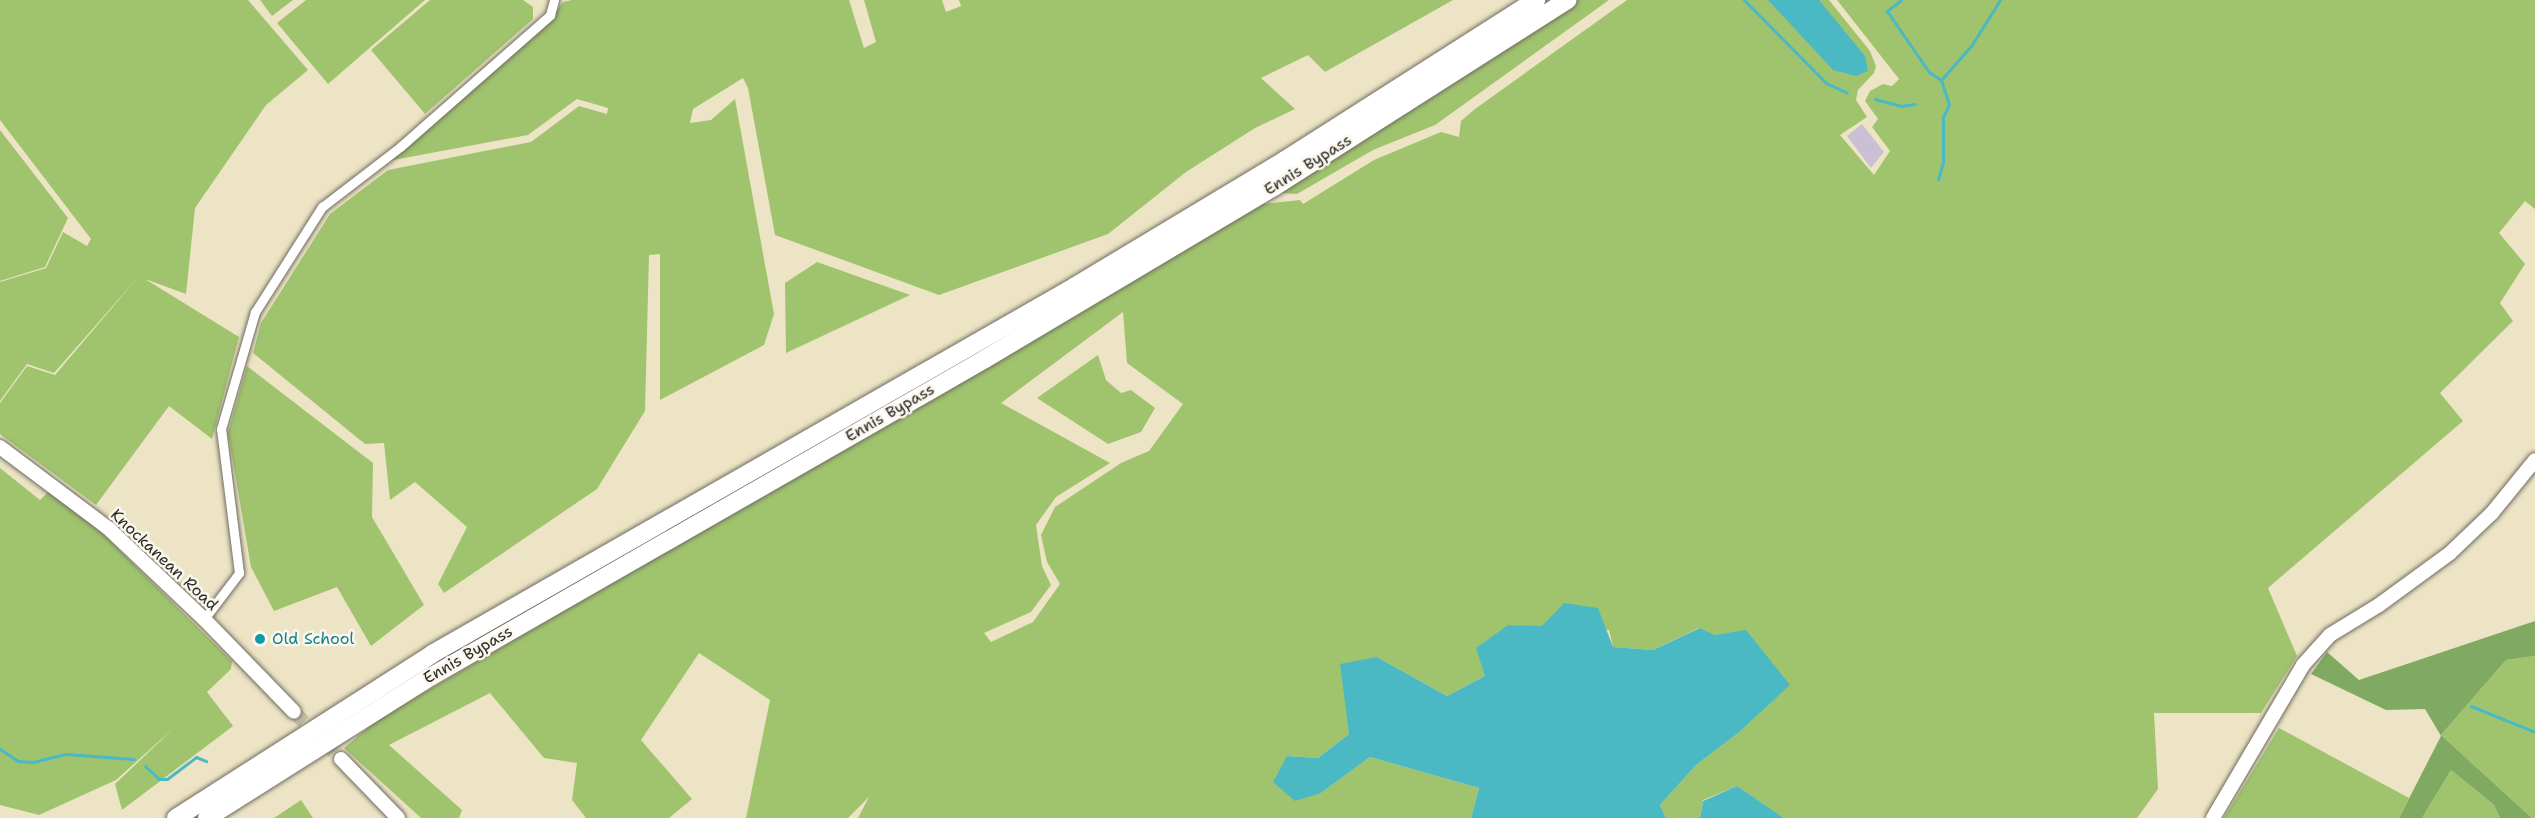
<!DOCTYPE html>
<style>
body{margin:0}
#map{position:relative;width:2535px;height:818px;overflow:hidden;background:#ede4c5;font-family:"Shantell Sans",sans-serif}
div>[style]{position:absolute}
.industrial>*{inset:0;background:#cbbfd5}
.green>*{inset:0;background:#a0c46e}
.forest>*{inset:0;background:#80aa61}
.water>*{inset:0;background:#4bb9c4}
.stream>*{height:3px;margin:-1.5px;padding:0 1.5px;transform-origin:1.5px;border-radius:1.5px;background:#4bb9c4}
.secondary-tunnel>*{height:14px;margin-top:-7px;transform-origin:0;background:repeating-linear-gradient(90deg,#c6bfa6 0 14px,transparent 0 21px)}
.roads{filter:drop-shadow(0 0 2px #6f6c61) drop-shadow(0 0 2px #6f6c61)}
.street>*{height:9px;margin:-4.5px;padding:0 4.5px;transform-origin:4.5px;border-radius:4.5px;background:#fff}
.secondary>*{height:14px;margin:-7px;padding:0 7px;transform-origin:7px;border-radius:7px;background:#fff}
.highway>*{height:18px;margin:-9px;padding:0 9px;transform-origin:9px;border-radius:9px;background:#fff}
.dots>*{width:16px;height:16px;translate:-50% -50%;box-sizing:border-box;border:3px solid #fbf7ec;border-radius:50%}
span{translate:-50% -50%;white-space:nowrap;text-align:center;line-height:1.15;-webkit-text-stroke:5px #fbf7ec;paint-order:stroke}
.street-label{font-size:16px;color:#2b2b2b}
.culture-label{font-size:16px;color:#0d838f}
.left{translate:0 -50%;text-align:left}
</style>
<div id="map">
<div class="industrial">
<i style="clip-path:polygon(1862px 124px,1884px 152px,1871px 168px,1847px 136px)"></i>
</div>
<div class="green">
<i style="clip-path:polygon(0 0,248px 0,308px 70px,266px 105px,195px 208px,186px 294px,145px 279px,239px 337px,212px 439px,169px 406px,96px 505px,0 434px,0 403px,27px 366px,55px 375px,139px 276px,54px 373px,27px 364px,0 401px,0 282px,46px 268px,63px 232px,87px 246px,91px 239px,0 120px)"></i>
<i style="clip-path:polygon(260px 0,293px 0,272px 16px)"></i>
<i style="clip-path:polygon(306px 0,425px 0,328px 84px,277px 23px)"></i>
<i style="clip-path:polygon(430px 0,523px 0,533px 7px,533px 19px,425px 114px,371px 50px)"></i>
<i style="clip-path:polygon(572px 0,849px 0,864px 48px,876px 42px,864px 0,942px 0,946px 12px,961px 6px,959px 0,1453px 0,1325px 72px,1308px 55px,1261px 78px,1295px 109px,1255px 128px,1186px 172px,1108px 234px,939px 295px,775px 235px,748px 88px,743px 78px,693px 109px,690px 123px,711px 120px,735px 99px,774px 314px,764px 345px,660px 400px,660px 254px,649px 255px,645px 411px,597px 489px,444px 593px,438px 584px,467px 527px,415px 482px,390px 500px,384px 443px,365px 444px,253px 353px,261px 323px,330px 214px,388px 170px,531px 142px,579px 106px,607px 114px,608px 108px,577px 99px,528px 135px,388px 161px,552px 17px,563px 2px)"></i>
<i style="clip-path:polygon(1563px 0,1609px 0,1435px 125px,1373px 150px,1297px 194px,1280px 193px)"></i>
<i style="clip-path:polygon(evenodd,1627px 0,1829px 0,1870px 51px,1876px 66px,1874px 73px,1858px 90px,1856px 100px,1867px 117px,1840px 135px,1874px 175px,1890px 151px,1872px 127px,1878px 119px,1865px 101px,1870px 91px,1883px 84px,1892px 86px,1899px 79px,1837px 0,2535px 0,2535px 209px,2525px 201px,2499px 233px,2525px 264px,2500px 303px,2513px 321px,2440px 393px,2463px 421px,2268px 588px,2297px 656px,2261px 713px,2154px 713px,2158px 789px,2137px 818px,1782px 818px,1737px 786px,1703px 800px,1700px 818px,1666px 818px,1660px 805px,1696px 765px,1737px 734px,1789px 685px,1746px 631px,1715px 635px,1699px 628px,1653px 650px,1613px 647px,1609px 630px,1508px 625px,1485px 676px,1447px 696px,1377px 657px,1349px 734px,1318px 758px,1287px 756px,1321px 793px,1370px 757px,1479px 788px,1471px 818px,858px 818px,869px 797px,848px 818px,746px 818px,770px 700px,699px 653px,641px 740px,692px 799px,669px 818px,586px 818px,572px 800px,577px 763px,544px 758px,490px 693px,389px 745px,462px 810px,459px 818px,421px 818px,344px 748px,377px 720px,1262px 204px,1300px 200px,1303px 204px,1374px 160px,1441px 132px,1459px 137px,1461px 121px,1475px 109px,1627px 0,1123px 312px,1127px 363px,1183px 404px,1149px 451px,1121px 463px,1055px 507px,1041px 535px,1047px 562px,1060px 584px,1033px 622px,991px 642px,984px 633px,1031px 612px,1051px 585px,1042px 566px,1036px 525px,1056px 497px,1110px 463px,1001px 403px,1123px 312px)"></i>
<i style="clip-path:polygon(0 130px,68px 218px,45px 267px,0 281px)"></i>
<i style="clip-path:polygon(817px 262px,910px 295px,786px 353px,785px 283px)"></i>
<i style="clip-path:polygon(1098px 355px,1106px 380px,1121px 393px,1131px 390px,1155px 408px,1141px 432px,1108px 444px,1037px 398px)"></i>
<i style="clip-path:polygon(247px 366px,373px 463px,372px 517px,424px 605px,371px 646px,337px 587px,274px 611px,251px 567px,228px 433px)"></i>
<i style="clip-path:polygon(0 468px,40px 500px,49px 491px,103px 534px,232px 661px,231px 669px,207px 692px,233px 726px,122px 810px,115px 784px,175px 727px,116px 780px,39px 815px,0 805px)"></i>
<i style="clip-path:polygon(2535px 656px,2535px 818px,2532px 818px,2441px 735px,2506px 660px)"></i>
<i style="clip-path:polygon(2279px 728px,2409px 798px,2399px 818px,2224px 818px)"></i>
<i style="clip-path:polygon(2451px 770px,2494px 805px,2500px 818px,2422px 818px)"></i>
<i style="clip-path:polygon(301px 800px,313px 818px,274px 818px)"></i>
</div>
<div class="forest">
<i style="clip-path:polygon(2535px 621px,2535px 656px,2506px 660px,2441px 735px,2532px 818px,2500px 818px,2494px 805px,2451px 770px,2422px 818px,2399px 818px,2441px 736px,2425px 709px,2386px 710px,2311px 674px,2327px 652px,2359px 680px)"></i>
</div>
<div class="water">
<i style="clip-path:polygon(1768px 0,1819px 0,1865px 56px,1868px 71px,1856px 76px,1833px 70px)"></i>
<i style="clip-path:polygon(1564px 603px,1598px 608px,1613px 647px,1653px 650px,1700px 628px,1715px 635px,1746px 630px,1790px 685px,1737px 734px,1696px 765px,1660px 805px,1666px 818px,1471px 818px,1479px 788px,1370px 757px,1321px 793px,1295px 801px,1273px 782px,1287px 756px,1318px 758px,1349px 734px,1340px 664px,1377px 657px,1447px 696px,1485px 676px,1476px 648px,1508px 625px,1542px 626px)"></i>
<i style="clip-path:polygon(1737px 786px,1782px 817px,1782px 818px,1700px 818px,1703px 801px)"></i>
</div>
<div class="stream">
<i style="left:1744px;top:0;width:117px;rotate:45.3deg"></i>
<i style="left:1826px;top:83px;width:23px;rotate:25deg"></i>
<i style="left:1901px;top:0;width:18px;rotate:142deg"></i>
<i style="left:1887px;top:11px;width:74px;rotate:55.5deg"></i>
<i style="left:1929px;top:72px;width:14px;rotate:34deg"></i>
<i style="left:1941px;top:80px;width:26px;rotate:72deg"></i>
<i style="left:1949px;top:105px;width:13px;rotate:117deg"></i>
<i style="left:1943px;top:117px;width:45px;rotate:90deg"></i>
<i style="left:1943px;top:162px;width:18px;rotate:106deg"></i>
<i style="left:1941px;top:80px;width:45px;rotate:-48.6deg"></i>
<i style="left:1971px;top:46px;width:54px;rotate:-57.8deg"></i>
<i style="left:1875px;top:99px;width:27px;rotate:15deg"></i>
<i style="left:1901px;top:106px;width:14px;rotate:-8deg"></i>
<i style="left:2471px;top:706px;width:69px;rotate:22.1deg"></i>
<i style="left:0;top:749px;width:22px;rotate:34deg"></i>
<i style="left:18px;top:761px;width:15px;rotate:4deg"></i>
<i style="left:33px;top:762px;width:34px;rotate:-14deg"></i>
<i style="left:66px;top:754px;width:68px;rotate:4.2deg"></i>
<i style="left:145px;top:766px;width:19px;rotate:43deg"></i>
<i style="left:159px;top:779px;width:8px"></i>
<i style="left:167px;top:779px;width:36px;rotate:-37deg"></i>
<i style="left:196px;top:757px;width:11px;rotate:22deg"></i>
</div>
<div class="secondary-tunnel">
<i style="left:294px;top:712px;width:66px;rotate:45deg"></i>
</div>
<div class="roads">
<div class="street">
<i style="left:204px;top:619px;width:58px;rotate:-52.7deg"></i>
<i style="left:239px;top:573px;width:145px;rotate:-97.1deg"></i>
<i style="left:221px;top:429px;width:122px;rotate:-73.8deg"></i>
<i style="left:255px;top:312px;width:125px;rotate:-57.5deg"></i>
<i style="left:322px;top:207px;width:98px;rotate:-37.6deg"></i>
<i style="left:400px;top:147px;width:200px;rotate:-41.3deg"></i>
<i style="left:550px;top:15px;width:16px;rotate:-75deg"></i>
</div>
<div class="secondary">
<i style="left:0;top:447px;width:135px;rotate:36.9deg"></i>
<i style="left:108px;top:528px;width:132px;rotate:43.5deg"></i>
<i style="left:204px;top:619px;width:129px;rotate:45.9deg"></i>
<i style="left:341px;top:759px;width:82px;rotate:46deg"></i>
<i style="left:2213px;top:818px;width:178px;rotate:-59.5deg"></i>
<i style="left:2303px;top:665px;width:40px;rotate:-48deg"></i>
<i style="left:2330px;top:635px;width:57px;rotate:-31.5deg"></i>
<i style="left:2379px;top:605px;width:88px;rotate:-36.2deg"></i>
<i style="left:2450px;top:553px;width:58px;rotate:-43.6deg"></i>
<i style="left:2492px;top:513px;width:68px;rotate:-50.9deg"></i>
</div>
<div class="highway">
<i style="left:176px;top:818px;width:304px;rotate:-32.6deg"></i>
<i style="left:432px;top:654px;width:739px;rotate:-29.75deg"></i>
<i style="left:1074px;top:287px;width:246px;rotate:-31deg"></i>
<i style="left:1285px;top:160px;width:298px;rotate:-32.5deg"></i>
<i style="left:207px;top:818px;width:258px;rotate:-32.3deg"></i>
<i style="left:425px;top:680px;width:645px;rotate:-29.82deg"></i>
<i style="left:985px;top:359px;width:336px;rotate:-30.8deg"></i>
<i style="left:1274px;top:187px;width:348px;rotate:-32.5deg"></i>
</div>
</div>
<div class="dots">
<i style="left:260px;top:639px;background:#0f9aa8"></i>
</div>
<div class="street-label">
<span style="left:1308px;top:165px;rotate:-32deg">Ennis Bypass</span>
<span style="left:890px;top:413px;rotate:-30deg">Ennis Bypass</span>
<span style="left:164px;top:560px;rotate:43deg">Knockanean Road</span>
<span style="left:468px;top:655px;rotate:-30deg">Ennis Bypass</span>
</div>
<div class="culture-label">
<span class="left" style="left:272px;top:639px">Old School</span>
</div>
</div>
